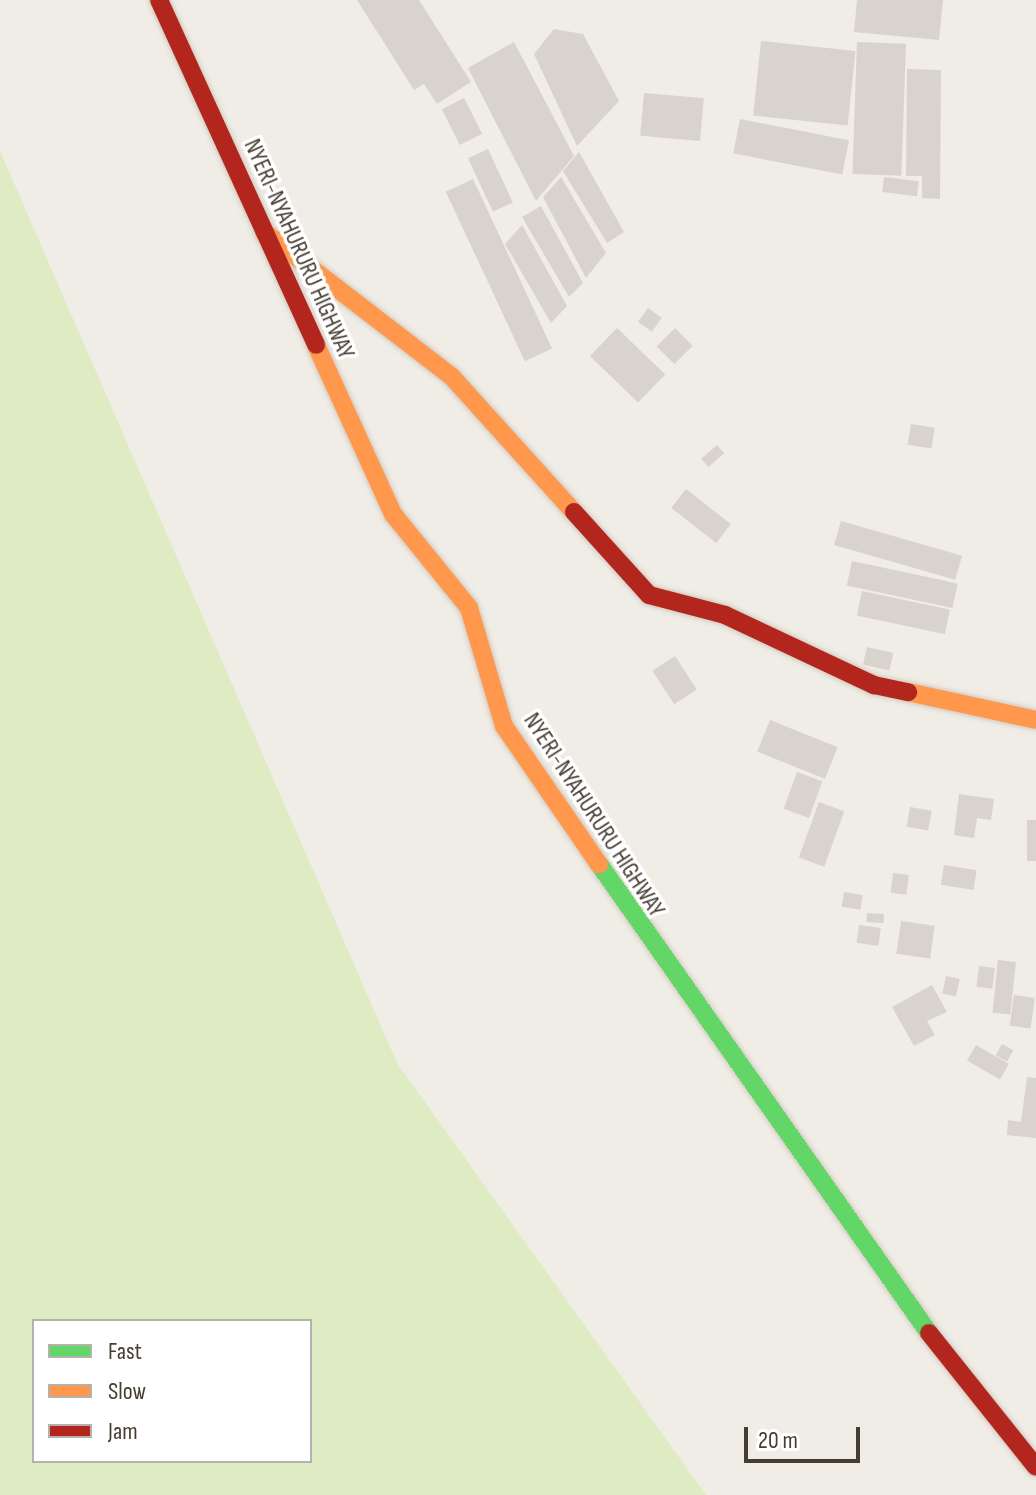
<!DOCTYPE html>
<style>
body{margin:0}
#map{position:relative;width:1036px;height:1495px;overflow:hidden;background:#f0ece6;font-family:"Sofia Sans Condensed",sans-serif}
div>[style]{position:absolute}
.green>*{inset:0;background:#dfecc3}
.building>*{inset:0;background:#d8d3cd;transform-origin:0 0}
.roads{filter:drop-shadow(0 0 2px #d1cabe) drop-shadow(0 0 2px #d1cabe)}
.fast>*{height:18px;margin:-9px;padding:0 9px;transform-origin:9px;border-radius:9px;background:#63d668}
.slow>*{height:18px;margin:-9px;padding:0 9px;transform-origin:9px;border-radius:9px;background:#ff974d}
.jam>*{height:18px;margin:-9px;padding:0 9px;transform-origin:9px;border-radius:9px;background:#b3261e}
span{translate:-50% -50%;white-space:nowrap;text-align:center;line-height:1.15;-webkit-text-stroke:7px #fff;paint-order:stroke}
.street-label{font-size:24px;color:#453d32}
.legend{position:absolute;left:32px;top:1319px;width:280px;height:144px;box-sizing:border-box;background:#fff;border:2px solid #b5b1ad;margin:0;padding:10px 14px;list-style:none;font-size:24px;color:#453d32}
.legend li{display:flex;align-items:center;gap:16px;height:40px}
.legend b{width:40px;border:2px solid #b5b1ad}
.scale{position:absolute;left:744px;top:1427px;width:116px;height:36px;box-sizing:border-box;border:4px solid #453d32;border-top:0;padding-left:10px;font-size:24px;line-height:28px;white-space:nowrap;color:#453d32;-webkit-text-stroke:6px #fff;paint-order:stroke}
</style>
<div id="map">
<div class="green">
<i style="clip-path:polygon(evenodd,0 151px,397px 1063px,706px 1495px,0 1495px,0 151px,34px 1321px,310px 1321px,310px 1461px,34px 1461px,34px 1321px)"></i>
</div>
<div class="building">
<i style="clip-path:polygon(357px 0,419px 0,471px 82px,437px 104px,424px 84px,414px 90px)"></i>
<i style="clip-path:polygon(857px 0,943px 0,939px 40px,854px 32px)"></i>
<i style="clip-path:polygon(554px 29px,583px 34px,619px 101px,577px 146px,534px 54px)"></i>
<i style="left:761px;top:41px;width:95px;height:75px;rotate:6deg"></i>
<i style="clip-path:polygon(514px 42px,574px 156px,536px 201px,468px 68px)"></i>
<i style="left:857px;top:42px;width:49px;height:132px;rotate:2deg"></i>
<i style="clip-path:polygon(907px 69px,941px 70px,940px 199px,922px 198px,922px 176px,906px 176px)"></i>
<i style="left:644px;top:93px;width:60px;height:43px;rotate:5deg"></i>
<i style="left:464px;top:98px;width:40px;height:25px;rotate:63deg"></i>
<i style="left:740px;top:119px;width:111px;height:35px;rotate:11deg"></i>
<i style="left:488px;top:149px;width:59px;height:22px;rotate:65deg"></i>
<i style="clip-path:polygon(579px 152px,624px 232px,607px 243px,563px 171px)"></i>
<i style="clip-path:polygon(561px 177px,606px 253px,586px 278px,543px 197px)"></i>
<i style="left:884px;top:177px;width:35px;height:15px;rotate:7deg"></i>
<i style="left:473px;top:179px;width:187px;height:30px;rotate:65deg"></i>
<i style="clip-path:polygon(541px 206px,583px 283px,569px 297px,522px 217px)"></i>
<i style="clip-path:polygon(522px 225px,567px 306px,551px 323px,505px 244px)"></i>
<i style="left:648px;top:308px;width:17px;height:17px;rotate:36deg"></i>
<i style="left:617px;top:328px;width:67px;height:39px;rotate:44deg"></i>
<i style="left:675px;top:328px;width:25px;height:26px;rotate:45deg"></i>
<i style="left:911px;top:424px;width:24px;height:21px;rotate:9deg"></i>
<i style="left:717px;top:445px;width:11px;height:21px;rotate:49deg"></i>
<i style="left:686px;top:489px;width:57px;height:24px;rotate:38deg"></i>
<i style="left:841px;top:521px;width:126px;height:25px;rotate:16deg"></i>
<i style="left:852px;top:561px;width:108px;height:25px;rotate:12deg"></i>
<i style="left:862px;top:591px;width:90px;height:25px;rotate:12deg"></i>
<i style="left:867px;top:647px;width:27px;height:18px;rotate:13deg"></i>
<i style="left:675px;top:656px;width:40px;height:27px;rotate:57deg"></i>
<i style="left:770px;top:720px;width:73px;height:34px;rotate:22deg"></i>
<i style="left:797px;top:772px;width:27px;height:39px;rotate:20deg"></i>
<i style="clip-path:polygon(959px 794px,994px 799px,991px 820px,977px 818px,974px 838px,954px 835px)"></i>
<i style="left:819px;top:802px;width:27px;height:59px;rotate:20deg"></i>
<i style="left:910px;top:807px;width:22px;height:20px;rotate:10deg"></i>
<i style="left:1027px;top:820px;width:9px;height:41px"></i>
<i style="left:944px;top:865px;width:33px;height:20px;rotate:9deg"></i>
<i style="left:893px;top:873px;width:16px;height:20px;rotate:7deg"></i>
<i style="left:844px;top:892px;width:19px;height:15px;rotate:9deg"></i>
<i style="left:867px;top:913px;width:17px;height:9px;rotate:3deg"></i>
<i style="left:901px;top:921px;width:34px;height:33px;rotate:8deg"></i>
<i style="left:859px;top:925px;width:22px;height:18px;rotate:8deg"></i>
<i style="left:998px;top:960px;width:18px;height:53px;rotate:6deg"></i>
<i style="left:979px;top:966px;width:16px;height:21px;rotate:7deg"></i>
<i style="left:946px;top:976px;width:14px;height:18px;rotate:12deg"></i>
<i style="clip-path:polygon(932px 985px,947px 1012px,927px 1021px,935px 1035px,914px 1046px,892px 1007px)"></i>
<i style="left:1014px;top:995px;width:21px;height:31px;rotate:8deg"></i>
<i style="left:1002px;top:1044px;width:13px;height:13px;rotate:29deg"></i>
<i style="left:976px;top:1045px;width:38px;height:18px;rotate:30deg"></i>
<i style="clip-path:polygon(1027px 1077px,1036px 1078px,1036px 1138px,1007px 1135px,1008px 1120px,1021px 1122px)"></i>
</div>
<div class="roads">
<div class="fast">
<i style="left:599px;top:864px;width:573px;rotate:54.87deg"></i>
</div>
<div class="slow">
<i style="left:264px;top:232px;width:237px;rotate:37.6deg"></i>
<i style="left:452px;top:377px;width:182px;rotate:47.9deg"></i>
<i style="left:316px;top:345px;width:186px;rotate:65.5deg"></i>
<i style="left:393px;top:514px;width:121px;rotate:51deg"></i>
<i style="left:469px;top:608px;width:123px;rotate:73.5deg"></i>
<i style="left:504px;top:726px;width:168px;rotate:55.5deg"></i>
<i style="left:908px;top:692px;width:131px;rotate:12.3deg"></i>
</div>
<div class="jam">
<i style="left:159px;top:0;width:379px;rotate:65.5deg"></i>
<i style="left:574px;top:512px;width:112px;rotate:47.9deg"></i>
<i style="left:649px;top:595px;width:79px;rotate:14.7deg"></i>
<i style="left:725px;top:615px;width:165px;rotate:25.2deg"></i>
<i style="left:874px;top:685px;width:35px;rotate:12deg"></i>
<i style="left:929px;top:1333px;width:171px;rotate:51.4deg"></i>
</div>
</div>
<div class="street-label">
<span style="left:299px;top:249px;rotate:66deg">NYERI-NYAHURURU HIGHWAY</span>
<span style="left:594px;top:815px;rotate:57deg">NYERI-NYAHURURU HIGHWAY</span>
</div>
<ul class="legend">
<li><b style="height:10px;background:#63d668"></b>Fast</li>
<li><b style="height:10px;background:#ff974d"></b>Slow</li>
<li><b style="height:10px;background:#b3261e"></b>Jam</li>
</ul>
<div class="scale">20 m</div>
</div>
